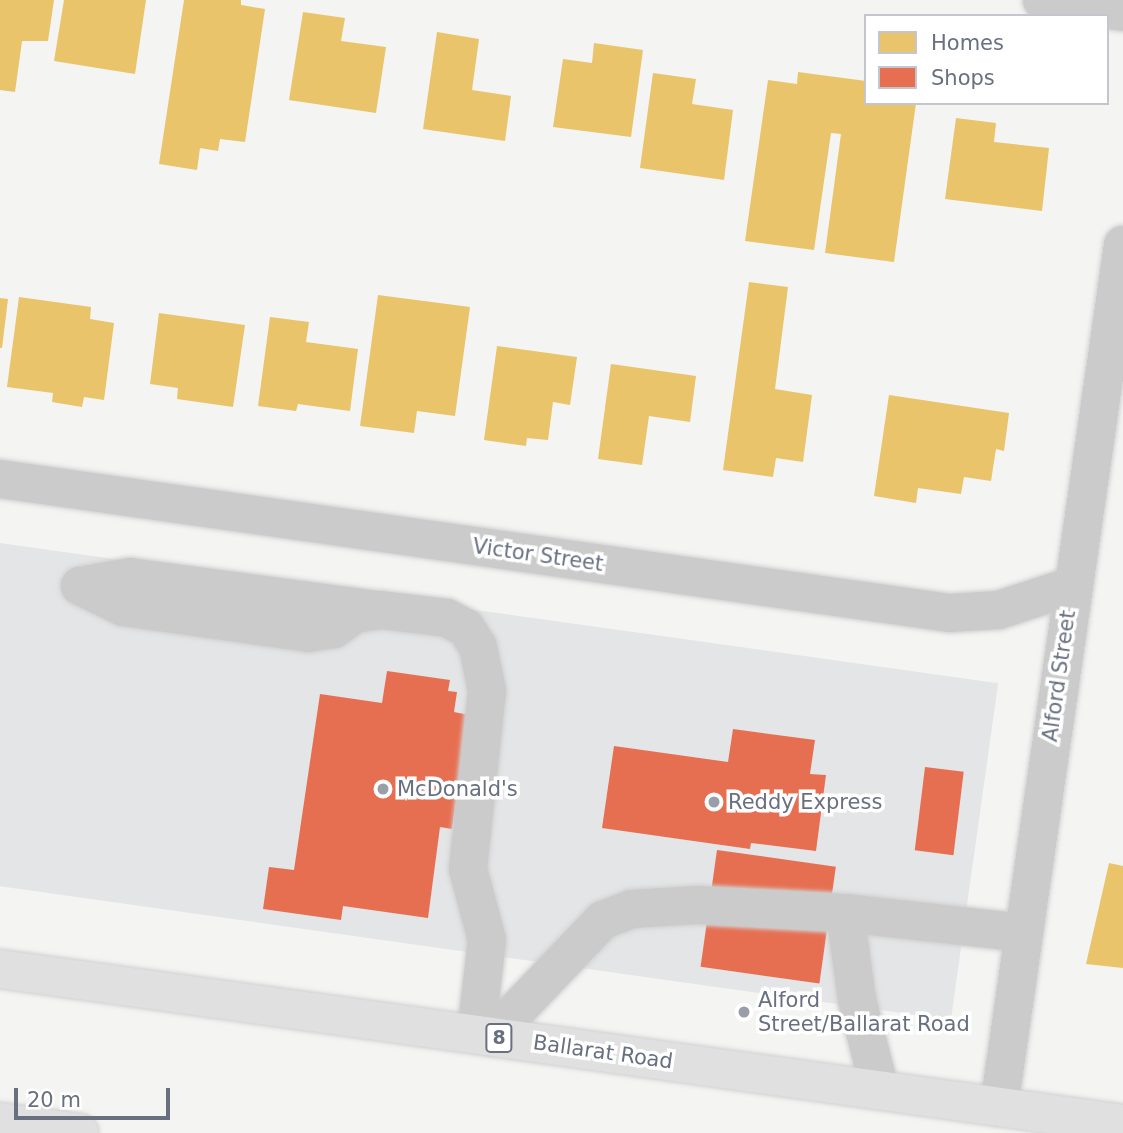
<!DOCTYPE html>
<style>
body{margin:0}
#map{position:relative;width:1123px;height:1133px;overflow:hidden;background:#f4f4f3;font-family:"DejaVu Sans",sans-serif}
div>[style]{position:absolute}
.built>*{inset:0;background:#e4e5e6;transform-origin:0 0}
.homes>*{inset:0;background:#e9c46a}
.shops>*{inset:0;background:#e76f51;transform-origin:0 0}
.roads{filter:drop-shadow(0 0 2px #d0d0d1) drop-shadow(0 0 2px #d0d0d1)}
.minor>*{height:38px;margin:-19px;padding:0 19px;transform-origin:19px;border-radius:19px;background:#cbcbcc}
.highway>*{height:38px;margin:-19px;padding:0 19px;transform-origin:19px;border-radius:19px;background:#dfe0df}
.dots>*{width:19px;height:19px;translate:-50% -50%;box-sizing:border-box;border:4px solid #fff;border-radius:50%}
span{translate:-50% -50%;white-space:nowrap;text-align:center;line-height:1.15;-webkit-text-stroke:7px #fff;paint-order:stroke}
.shield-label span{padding:2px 5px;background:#fff;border:2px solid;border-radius:5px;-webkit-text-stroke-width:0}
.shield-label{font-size:19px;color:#687080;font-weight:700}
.street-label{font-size:21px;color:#687080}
.poi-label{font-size:21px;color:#687080}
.left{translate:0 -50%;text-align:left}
.legend{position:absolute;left:864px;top:14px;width:245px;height:91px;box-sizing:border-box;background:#fff;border:2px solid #c3c6cc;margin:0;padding:9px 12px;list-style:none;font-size:21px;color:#687080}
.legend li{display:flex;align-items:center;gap:14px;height:35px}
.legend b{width:35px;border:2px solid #c3c6cc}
.scale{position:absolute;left:14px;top:1088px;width:156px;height:32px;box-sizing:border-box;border:4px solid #687080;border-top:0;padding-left:9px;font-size:21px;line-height:24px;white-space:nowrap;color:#687080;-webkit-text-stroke:5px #fff;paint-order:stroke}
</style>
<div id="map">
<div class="built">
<i style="left:0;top:543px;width:1008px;height:340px;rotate:8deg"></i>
</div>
<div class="homes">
<i style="clip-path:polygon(0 0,54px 0,48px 41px,22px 41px,15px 92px,0 90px)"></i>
<i style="clip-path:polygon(64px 0,146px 0,135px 74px,54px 61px)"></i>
<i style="clip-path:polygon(184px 0,241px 0,241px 5px,265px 9px,245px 142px,220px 139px,218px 151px,200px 148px,197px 170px,159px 164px)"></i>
<i style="clip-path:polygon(303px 12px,345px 18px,341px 41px,386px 47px,376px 113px,289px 100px)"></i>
<i style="clip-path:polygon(437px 32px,479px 39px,472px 90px,511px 96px,505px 141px,423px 129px)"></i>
<i style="clip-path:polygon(594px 43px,643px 50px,631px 137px,553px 127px,563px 59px,592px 63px)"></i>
<i style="clip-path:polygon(798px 72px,866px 81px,866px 103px,916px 103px,894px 262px,825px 253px,841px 134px,831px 133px,814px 250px,745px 241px,768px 80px,797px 84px)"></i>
<i style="clip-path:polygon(653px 73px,696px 79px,692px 104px,733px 110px,724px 180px,640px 168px)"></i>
<i style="clip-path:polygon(956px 118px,996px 123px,994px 142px,1049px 148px,1042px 211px,945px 199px)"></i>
<i style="clip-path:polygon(749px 282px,788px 287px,775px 389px,812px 395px,803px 462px,776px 458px,773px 477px,723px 470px)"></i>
<i style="clip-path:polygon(378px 295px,470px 307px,455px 416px,417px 411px,414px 433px,360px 426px)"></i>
<i style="clip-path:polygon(19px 297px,91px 307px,90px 319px,114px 323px,104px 400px,84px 397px,82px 407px,52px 402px,53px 393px,7px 387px)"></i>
<i style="clip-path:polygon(0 298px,8px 299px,2px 348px,0 348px)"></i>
<i style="clip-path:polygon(159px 313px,245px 325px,233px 407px,177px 399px,178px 388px,150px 384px)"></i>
<i style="clip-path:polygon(270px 317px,309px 322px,306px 342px,358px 349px,350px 411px,298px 404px,296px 411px,258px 406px)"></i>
<i style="clip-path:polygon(497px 346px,577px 357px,570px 405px,553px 402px,548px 440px,527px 438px,526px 446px,484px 440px)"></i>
<i style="clip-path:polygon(611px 364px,696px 376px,690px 422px,649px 416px,642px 465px,598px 459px)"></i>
<i style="clip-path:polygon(889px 395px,1009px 413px,1004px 451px,996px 449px,991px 481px,964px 477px,961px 494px,918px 488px,916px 503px,874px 496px)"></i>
<i style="clip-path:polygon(1109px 863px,1123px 866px,1123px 968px,1086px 964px)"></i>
</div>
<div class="shops">
<i style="clip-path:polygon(387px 671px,450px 680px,448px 691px,457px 692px,454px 712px,469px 715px,452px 829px,440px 827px,428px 918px,343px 906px,341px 920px,263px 909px,269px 867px,294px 870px,320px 694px,382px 703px)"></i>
<i style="clip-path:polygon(733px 729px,815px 740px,810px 774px,826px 775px,816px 851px,751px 843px,750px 849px,602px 828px,614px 746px,728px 762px)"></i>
<i style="left:925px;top:767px;width:39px;height:84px;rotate:7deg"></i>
<i style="left:717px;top:850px;width:120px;height:118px;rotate:8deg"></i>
</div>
<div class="roads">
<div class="minor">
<i style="left:1042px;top:0;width:82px;rotate:8.4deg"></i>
<i style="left:0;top:479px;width:959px;rotate:8.03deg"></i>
<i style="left:950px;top:613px;width:49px;rotate:-3.5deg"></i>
<i style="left:999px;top:610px;width:77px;rotate:-18.2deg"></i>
<i style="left:80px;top:586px;width:48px;rotate:26deg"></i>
<i style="left:123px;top:607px;width:187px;rotate:8deg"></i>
<i style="left:308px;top:633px;width:26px;rotate:-9deg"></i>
<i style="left:334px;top:629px;width:26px;rotate:-36deg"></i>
<i style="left:355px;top:614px;width:26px;rotate:-9deg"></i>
<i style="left:381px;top:610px;width:66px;rotate:6.9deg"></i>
<i style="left:447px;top:618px;width:21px;rotate:28deg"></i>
<i style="left:466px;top:628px;width:22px;rotate:58deg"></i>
<i style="left:478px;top:647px;width:45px;rotate:78.4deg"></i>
<i style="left:487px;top:691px;width:179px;rotate:96.1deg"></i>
<i style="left:468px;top:869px;width:73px;rotate:75deg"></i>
<i style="left:487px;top:940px;width:95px;rotate:96.7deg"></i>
<i style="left:80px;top:586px;width:51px;rotate:-10.2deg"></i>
<i style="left:130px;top:577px;width:248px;rotate:7.6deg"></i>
<i style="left:845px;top:913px;width:88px;rotate:82.1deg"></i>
<i style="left:857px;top:1000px;width:93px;rotate:75.7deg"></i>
<i style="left:491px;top:1037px;width:162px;rotate:-46.3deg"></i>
<i style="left:603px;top:920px;width:30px;rotate:-21deg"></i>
<i style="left:631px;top:909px;width:66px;rotate:-3.5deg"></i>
<i style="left:697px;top:905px;width:148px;rotate:3.1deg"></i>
<i style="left:845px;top:913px;width:179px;rotate:6.4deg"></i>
<i style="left:999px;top:1107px;width:871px;rotate:-81.81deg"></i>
</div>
<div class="highway">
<i style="left:0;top:969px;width:1134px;rotate:7.86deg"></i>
<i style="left:0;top:1122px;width:80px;rotate:7.9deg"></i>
</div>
</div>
<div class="dots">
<i style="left:383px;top:789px;background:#999ea8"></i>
<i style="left:714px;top:802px;background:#999ea8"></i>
<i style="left:744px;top:1012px;background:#999ea8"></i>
</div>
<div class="shield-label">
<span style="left:499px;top:1038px">8</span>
</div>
<div class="street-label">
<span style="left:538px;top:555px;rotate:8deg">Victor Street</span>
<span style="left:1059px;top:676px;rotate:-82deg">Alford Street</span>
<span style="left:603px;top:1052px;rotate:8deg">Ballarat Road</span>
</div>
<div class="poi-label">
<span class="left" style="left:397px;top:789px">McDonald's</span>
<span class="left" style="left:728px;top:802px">Reddy Express</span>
<span class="left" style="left:758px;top:1012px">Alford<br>Street/Ballarat Road</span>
</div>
<ul class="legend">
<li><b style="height:19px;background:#e9c46a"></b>Homes</li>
<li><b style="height:19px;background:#e76f51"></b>Shops</li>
</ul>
<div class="scale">20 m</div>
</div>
